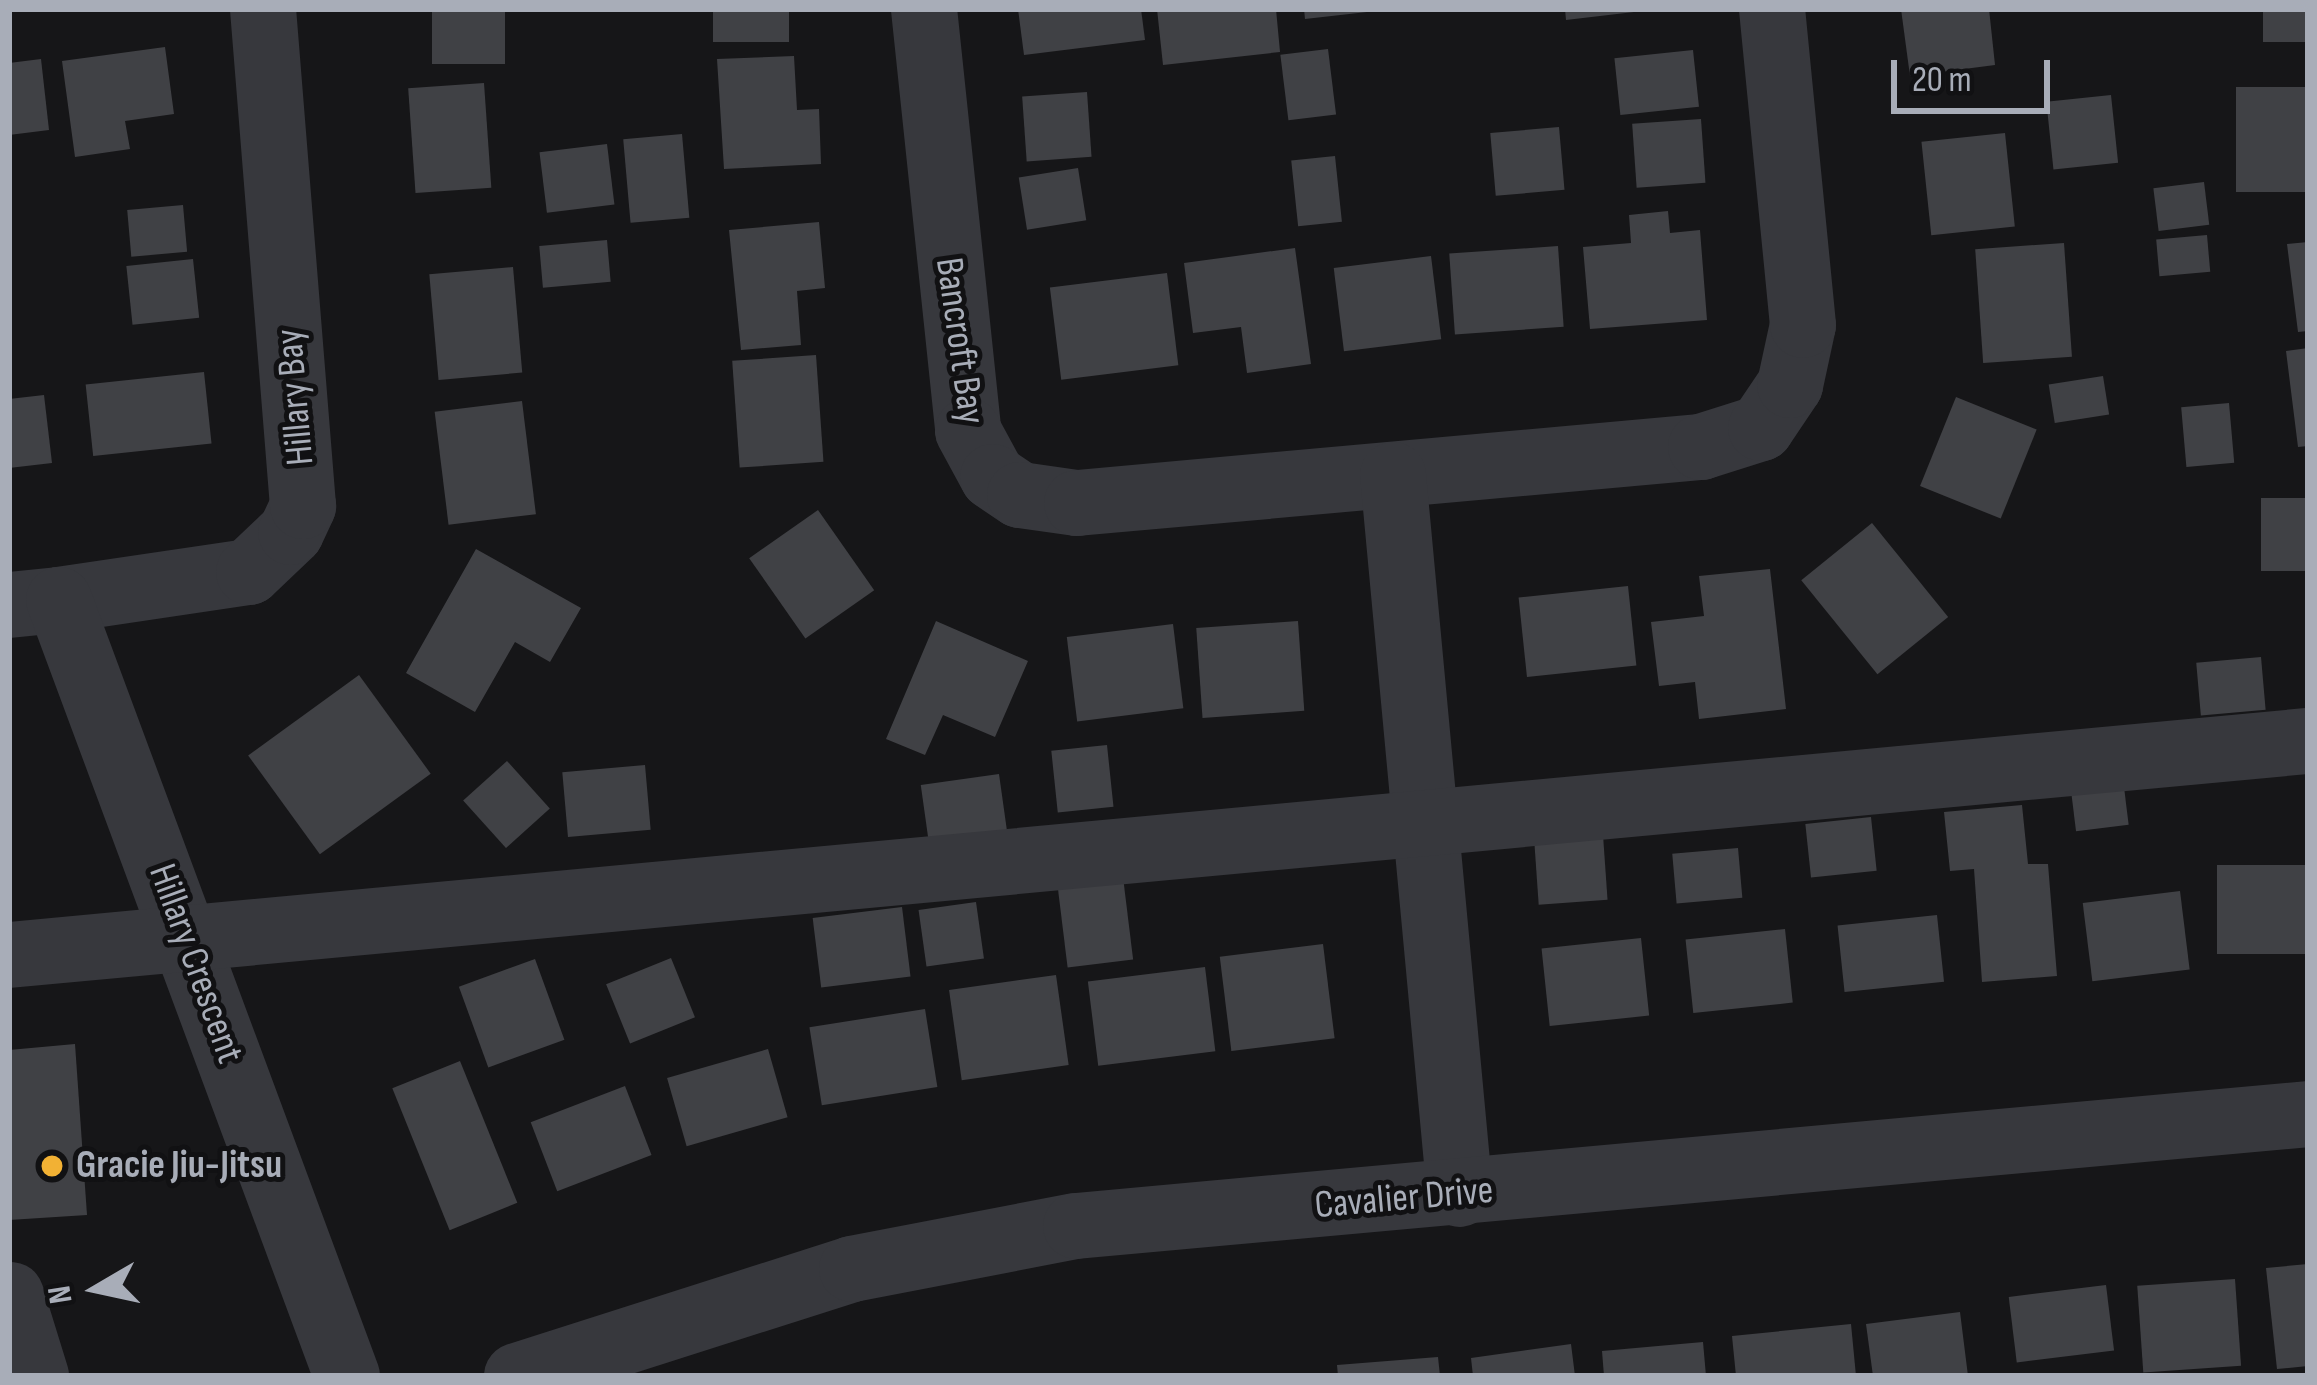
<!DOCTYPE html>
<style>
body{margin:0}
#map{position:relative;width:2317px;height:1385px;overflow:hidden;background:#161618;font-family:"Sofia Sans Condensed",sans-serif}
div>[style]{position:absolute}
.building>*{inset:0;background:#404145;transform-origin:0 0}
.minor>*{height:66px;margin:-33px;padding:0 33px;transform-origin:33px;border-radius:33px;background:#37383d}
.dots>*{width:33px;height:33px;translate:-50% -50%;box-sizing:border-box;border:6px solid #111113;border-radius:50%}
span{translate:-50% -50%;white-space:nowrap;text-align:center;line-height:1.15;-webkit-text-stroke:10px #111113;paint-order:stroke}
.street-label{font-size:39px;color:#a8adb8}
.poi-label{font-size:39px;color:#a8adb8;font-weight:700}
.left{translate:0 -50%;text-align:left}
.frame{position:absolute;inset:0;border:12px solid #a8adb8;pointer-events:none}
.north{position:absolute;left:36px;top:1229px;width:120px;height:120px;-webkit-text-stroke:9px #111113;paint-order:stroke;rotate:261deg;font-size:33px;font-weight:700;line-height:48px;text-align:center;color:#a8adb8}
.north::after{content:'';display:block;margin:auto;width:42px;height:54px;background:#a8adb8;clip-path:polygon(50% 0,100% 100%,50% 72%,0 100%)}
.scale{position:absolute;left:1891px;top:60px;width:159px;height:54px;box-sizing:border-box;border:6px solid #a8adb8;border-top:0;padding-left:15px;font-size:36px;line-height:42px;white-space:nowrap;color:#a8adb8;-webkit-text-stroke:9px #111113;paint-order:stroke}
</style>
<div id="map">
<div class="building">
<i style="left:432px;top:9px;width:73px;height:55px"></i>
<i style="left:713px;top:9px;width:76px;height:33px"></i>
<i style="clip-path:polygon(1018px 9px,1141px 9px,1145px 40px,1024px 55px)"></i>
<i style="clip-path:polygon(1157px 9px,1276px 9px,1280px 52px,1163px 65px)"></i>
<i style="clip-path:polygon(1304px 9px,1367px 9px,1367px 12px,1305px 19px)"></i>
<i style="clip-path:polygon(1565px 9px,1634px 9px,1634px 12px,1566px 20px)"></i>
<i style="clip-path:polygon(1901px 9px,1989px 9px,1995px 65px,1910px 76px)"></i>
<i style="left:2263px;top:9px;width:45px;height:33px"></i>
<i style="clip-path:polygon(165px 47px,174px 114px,125px 121px,130px 149px,75px 157px,62px 61px)"></i>
<i style="left:1328px;top:49px;width:66px;height:48px;rotate:83deg"></i>
<i style="left:1693px;top:50px;width:57px;height:79px;rotate:84deg"></i>
<i style="clip-path:polygon(794px 56px,797px 110px,819px 109px,821px 164px,724px 169px,717px 59px)"></i>
<i style="clip-path:polygon(41px 59px,49px 130px,9px 135px,9px 63px)"></i>
<i style="left:484px;top:83px;width:105px;height:76px;rotate:86deg"></i>
<i style="left:2308px;top:87px;width:105px;height:72px;rotate:90deg"></i>
<i style="left:1087px;top:92px;width:65px;height:65px;rotate:86deg"></i>
<i style="left:2111px;top:95px;width:68px;height:65px;rotate:84deg"></i>
<i style="left:1701px;top:119px;width:64px;height:69px;rotate:86deg"></i>
<i style="left:1559px;top:127px;width:63px;height:69px;rotate:85deg"></i>
<i style="left:2005px;top:133px;width:94px;height:84px;rotate:84deg"></i>
<i style="left:682px;top:134px;width:84px;height:59px;rotate:85deg"></i>
<i style="left:607px;top:144px;width:61px;height:68px;rotate:83deg"></i>
<i style="left:1335px;top:156px;width:66px;height:44px;rotate:84deg"></i>
<i style="left:1078px;top:168px;width:53px;height:60px;rotate:81deg"></i>
<i style="left:2204px;top:182px;width:43px;height:51px;rotate:83deg"></i>
<i style="left:183px;top:205px;width:47px;height:56px;rotate:85deg"></i>
<i style="clip-path:polygon(1668px 211px,1670px 233px,1700px 230px,1707px 320px,1590px 329px,1583px 247px,1631px 243px,1629px 215px)"></i>
<i style="clip-path:polygon(819px 222px,825px 288px,797px 291px,801px 345px,741px 350px,729px 230px)"></i>
<i style="left:2207px;top:235px;width:37px;height:51px;rotate:85deg"></i>
<i style="left:607px;top:240px;width:42px;height:68px;rotate:85deg"></i>
<i style="clip-path:polygon(2308px 242px,2308px 331px,2298px 332px,2287px 244px)"></i>
<i style="left:2064px;top:243px;width:114px;height:89px;rotate:86deg"></i>
<i style="left:1558px;top:246px;width:81px;height:109px;rotate:86deg"></i>
<i style="clip-path:polygon(1295px 248px,1311px 364px,1247px 373px,1241px 327px,1193px 333px,1184px 263px)"></i>
<i style="left:1431px;top:256px;width:84px;height:98px;rotate:83deg"></i>
<i style="left:193px;top:259px;width:59px;height:67px;rotate:84deg"></i>
<i style="left:513px;top:267px;width:106px;height:84px;rotate:85deg"></i>
<i style="left:1167px;top:273px;width:93px;height:118px;rotate:83deg"></i>
<i style="clip-path:polygon(2308px 348px,2308px 446px,2298px 447px,2286px 351px)"></i>
<i style="left:816px;top:355px;width:107px;height:84px;rotate:86deg"></i>
<i style="left:204px;top:372px;width:72px;height:119px;rotate:84deg"></i>
<i style="left:2103px;top:376px;width:39px;height:55px;rotate:81deg"></i>
<i style="clip-path:polygon(44px 395px,52px 463px,9px 468px,9px 399px)"></i>
<i style="left:1956px;top:397px;width:87px;height:96px;rotate:22deg"></i>
<i style="left:522px;top:401px;width:114px;height:88px;rotate:83deg"></i>
<i style="left:2229px;top:403px;width:60px;height:48px;rotate:85deg"></i>
<i style="left:2308px;top:498px;width:73px;height:47px;rotate:90deg"></i>
<i style="left:818px;top:510px;width:98px;height:84px;rotate:55deg"></i>
<i style="left:1872px;top:523px;width:121px;height:91px;rotate:51deg"></i>
<i style="clip-path:polygon(476px 549px,581px 608px,550px 662px,515px 642px,475px 712px,406px 673px)"></i>
<i style="clip-path:polygon(1770px 569px,1786px 709px,1699px 719px,1695px 682px,1659px 686px,1651px 622px,1704px 616px,1699px 576px)"></i>
<i style="left:1628px;top:586px;width:80px;height:110px;rotate:84deg"></i>
<i style="clip-path:polygon(936px 621px,1028px 661px,995px 737px,943px 715px,925px 755px,886px 739px)"></i>
<i style="left:1298px;top:621px;width:90px;height:102px;rotate:86deg"></i>
<i style="left:1173px;top:624px;width:85px;height:107px;rotate:83deg"></i>
<i style="left:2261px;top:657px;width:53px;height:65px;rotate:85deg"></i>
<i style="left:359px;top:675px;width:122px;height:137px;rotate:54deg"></i>
<i style="left:1107px;top:745px;width:62px;height:56px;rotate:84deg"></i>
<i style="left:507px;top:761px;width:64px;height:59px;rotate:48deg"></i>
<i style="left:645px;top:765px;width:65px;height:83px;rotate:85deg"></i>
<i style="left:999px;top:774px;width:61px;height:79px;rotate:82deg"></i>
<i style="left:2124px;top:787px;width:38px;height:53px;rotate:83deg"></i>
<i style="clip-path:polygon(2022px 805px,2028px 864px,2048px 864px,2057px 976px,1982px 982px,1974px 869px,1950px 871px,1944px 812px)"></i>
<i style="left:1871px;top:817px;width:54px;height:66px;rotate:84deg"></i>
<i style="left:1603px;top:835px;width:65px;height:69px;rotate:86deg"></i>
<i style="left:1738px;top:848px;width:50px;height:66px;rotate:85deg"></i>
<i style="left:2308px;top:865px;width:89px;height:91px;rotate:90deg"></i>
<i style="left:1123px;top:877px;width:83px;height:66px;rotate:83deg"></i>
<i style="left:2180px;top:891px;width:79px;height:98px;rotate:83deg"></i>
<i style="left:976px;top:902px;width:57px;height:58px;rotate:82deg"></i>
<i style="left:902px;top:907px;width:70px;height:90px;rotate:83deg"></i>
<i style="left:1937px;top:915px;width:67px;height:100px;rotate:84deg"></i>
<i style="left:1785px;top:929px;width:74px;height:100px;rotate:84deg"></i>
<i style="left:1641px;top:938px;width:78px;height:100px;rotate:84deg"></i>
<i style="left:1323px;top:944px;width:95px;height:104px;rotate:83deg"></i>
<i style="left:671px;top:958px;width:64px;height:70px;rotate:68deg"></i>
<i style="left:535px;top:959px;width:86px;height:81px;rotate:70deg"></i>
<i style="left:1205px;top:967px;width:85px;height:118px;rotate:83deg"></i>
<i style="left:1056px;top:975px;width:91px;height:108px;rotate:82deg"></i>
<i style="left:925px;top:1009px;width:79px;height:117px;rotate:81deg"></i>
<i style="clip-path:polygon(75px 1044px,87px 1215px,9px 1220px,9px 1050px)"></i>
<i style="left:768px;top:1049px;width:71px;height:105px;rotate:74deg"></i>
<i style="left:460px;top:1061px;width:153px;height:73px;rotate:68deg"></i>
<i style="left:625px;top:1086px;width:74px;height:101px;rotate:69deg"></i>
<i style="clip-path:polygon(2308px 1264px,2308px 1366px,2277px 1369px,2266px 1268px)"></i>
<i style="left:2235px;top:1279px;width:87px;height:98px;rotate:86deg"></i>
<i style="left:2106px;top:1285px;width:66px;height:98px;rotate:83deg"></i>
<i style="clip-path:polygon(1960px 1312px,1968px 1376px,1873px 1376px,1866px 1324px)"></i>
<i style="clip-path:polygon(1851px 1324px,1856px 1376px,1736px 1376px,1732px 1336px)"></i>
<i style="clip-path:polygon(1703px 1342px,1706px 1376px,1604px 1376px,1602px 1351px)"></i>
<i style="clip-path:polygon(1571px 1344px,1575px 1376px,1473px 1376px,1471px 1358px)"></i>
<i style="clip-path:polygon(1438px 1357px,1440px 1376px,1338px 1376px,1337px 1365px)"></i>
</div>
<div class="minor">
<i style="left:924px;top:9px;width:424px;rotate:84deg"></i>
<i style="left:968px;top:431px;width:52px;rotate:61.5deg"></i>
<i style="left:993px;top:477px;width:32px;rotate:34deg"></i>
<i style="left:1020px;top:495px;width:58px;rotate:8deg"></i>
<i style="left:1077px;top:503px;width:627px;rotate:-5.13deg"></i>
<i style="left:1701px;top:447px;width:63px;rotate:-17.6deg"></i>
<i style="left:1761px;top:428px;width:52px;rotate:-56deg"></i>
<i style="left:1790px;top:385px;width:61px;rotate:-77.8deg"></i>
<i style="left:1803px;top:325px;width:318px;rotate:-95.6deg"></i>
<i style="left:1393px;top:475px;width:722px;rotate:84.68deg"></i>
<i style="left:59px;top:600px;width:192px;rotate:-8.4deg"></i>
<i style="left:249px;top:572px;width:58px;rotate:-43.6deg"></i>
<i style="left:291px;top:532px;width:29px;rotate:-65deg"></i>
<i style="left:303px;top:506px;width:499px;rotate:-94.6deg"></i>
<i style="left:9px;top:605px;width:50px;rotate:-5.7deg"></i>
<i style="left:59px;top:600px;width:828px;rotate:69.64deg"></i>
<i style="left:9px;top:955px;width:2309px;rotate:-5.32deg"></i>
<i style="left:11px;top:1295px;width:85px;rotate:72.8deg"></i>
<i style="left:517px;top:1376px;width:352px;rotate:-17.7deg"></i>
<i style="left:852px;top:1269px;width:228px;rotate:-10.9deg"></i>
<i style="left:1076px;top:1226px;width:1237px;rotate:-5.19deg"></i>
</div>
<div class="dots">
<i style="left:52px;top:1166px;background:#f2b134"></i>
</div>
<div class="street-label">
<span style="left:959px;top:341px;rotate:82deg">Bancroft Bay</span>
<span style="left:296px;top:397px;rotate:-95deg">Hillary Bay</span>
<span style="left:195px;top:964px;rotate:70deg">Hillary Crescent</span>
<span style="left:1404px;top:1199px;rotate:-5deg">Cavalier Drive</span>
</div>
<div class="poi-label">
<span class="left" style="left:76px;top:1166px">Gracie Jiu-Jitsu</span>
</div>
<div class="frame"></div>
<div class="north">N</div>
<div class="scale">20 m</div>
</div>
